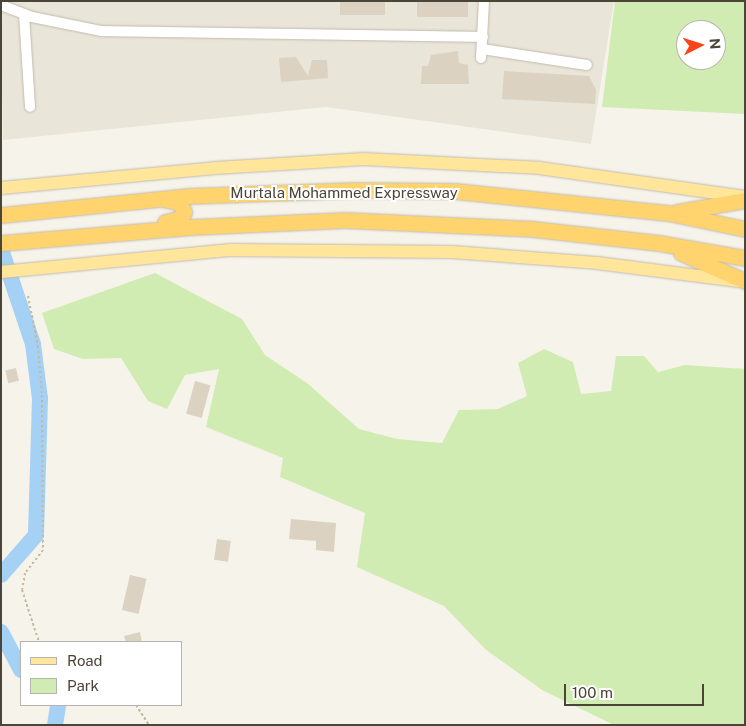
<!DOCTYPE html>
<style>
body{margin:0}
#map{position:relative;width:746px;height:726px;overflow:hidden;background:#f6f3eb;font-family:"Public Sans",sans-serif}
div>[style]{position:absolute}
.residential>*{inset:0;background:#eae5d9}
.green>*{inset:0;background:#d0ecb2}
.river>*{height:16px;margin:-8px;padding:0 8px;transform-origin:8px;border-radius:8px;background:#a5d1f5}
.building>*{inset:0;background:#dbd2c2;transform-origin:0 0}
.path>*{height:2px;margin-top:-1px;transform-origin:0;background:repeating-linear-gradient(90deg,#c5b89d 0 2.5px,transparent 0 5px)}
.roads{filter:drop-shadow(0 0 1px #c2bbac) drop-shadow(0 0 1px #c2bbac)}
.minor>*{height:10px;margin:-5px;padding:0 5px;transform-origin:5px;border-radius:5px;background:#fff}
.major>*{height:12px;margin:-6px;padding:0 6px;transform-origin:6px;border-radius:6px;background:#ffe69b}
.highway>*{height:15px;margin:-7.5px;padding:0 7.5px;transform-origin:7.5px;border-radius:7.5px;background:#ffd36d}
span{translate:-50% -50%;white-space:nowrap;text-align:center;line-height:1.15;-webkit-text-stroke:4px #fff;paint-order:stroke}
.street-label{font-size:15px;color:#4b4438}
.frame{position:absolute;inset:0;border:2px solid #4b4438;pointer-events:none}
.legend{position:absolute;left:20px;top:641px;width:162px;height:65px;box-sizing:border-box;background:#fff;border:1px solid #b7b4af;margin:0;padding:6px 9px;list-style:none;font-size:15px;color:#4b4438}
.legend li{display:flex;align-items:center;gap:10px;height:25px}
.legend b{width:25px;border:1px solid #b7b4af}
.north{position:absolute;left:676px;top:20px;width:50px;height:50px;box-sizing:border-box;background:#fff;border:1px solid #b7b4af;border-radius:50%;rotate:85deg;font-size:14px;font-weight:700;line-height:20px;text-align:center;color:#4b4438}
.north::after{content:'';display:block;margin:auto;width:18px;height:22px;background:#ff4319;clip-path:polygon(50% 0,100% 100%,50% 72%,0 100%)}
.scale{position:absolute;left:564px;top:684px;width:140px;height:22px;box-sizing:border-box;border:2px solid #4b4438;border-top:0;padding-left:6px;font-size:15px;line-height:18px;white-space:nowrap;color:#4b4438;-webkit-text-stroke:4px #fff;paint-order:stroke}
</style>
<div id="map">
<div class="residential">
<i style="clip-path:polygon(1px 1px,614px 1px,591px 144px,326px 107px,3px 140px)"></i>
</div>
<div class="green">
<i style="clip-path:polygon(evenodd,615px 1px,745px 1px,745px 114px,602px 107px,615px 1px,686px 30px,716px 30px,716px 60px,686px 60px,686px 30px)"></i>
<i style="clip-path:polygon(155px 273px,242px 319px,265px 355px,307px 383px,359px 429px,397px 439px,442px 443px,459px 410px,498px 409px,527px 396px,518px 363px,544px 349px,573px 362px,581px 394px,611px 391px,616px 356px,644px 356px,658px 372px,685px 365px,745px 369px,745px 725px,614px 725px,542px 690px,485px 649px,444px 606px,357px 567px,365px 513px,280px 477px,283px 458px,206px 427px,219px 369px,185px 375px,167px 409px,148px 401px,121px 358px,83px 359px,54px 349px,42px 313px)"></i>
</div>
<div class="river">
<i style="left:1px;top:249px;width:100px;rotate:71.4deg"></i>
<i style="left:33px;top:344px;width:55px;rotate:82.7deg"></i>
<i style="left:40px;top:399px;width:136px;rotate:91.7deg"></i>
<i style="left:36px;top:535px;width:53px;rotate:131.2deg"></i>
<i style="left:1px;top:632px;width:43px;rotate:62.2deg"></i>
<i style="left:55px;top:725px;width:20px;rotate:-81deg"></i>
</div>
<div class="building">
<i style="left:340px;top:1px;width:45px;height:14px"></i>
<i style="left:417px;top:1px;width:51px;height:16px"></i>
<i style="clip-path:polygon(458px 51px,459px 63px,468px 65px,469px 84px,421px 84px,422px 66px,428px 66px,431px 55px)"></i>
<i style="clip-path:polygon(296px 57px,308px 76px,312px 60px,327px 60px,328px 78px,281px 82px,279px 58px)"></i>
<i style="clip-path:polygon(504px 71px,589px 76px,596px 90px,595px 104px,502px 99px)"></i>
<i style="left:16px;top:368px;width:13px;height:11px;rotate:77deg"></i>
<i style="left:195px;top:381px;width:16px;height:34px;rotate:15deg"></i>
<i style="clip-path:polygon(291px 519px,336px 523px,334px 552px,316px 550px,316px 541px,289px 539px)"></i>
<i style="left:217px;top:539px;width:14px;height:21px;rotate:8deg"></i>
<i style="left:130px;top:575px;width:17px;height:36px;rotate:13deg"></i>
<i style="clip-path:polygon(140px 632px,142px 642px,126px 642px,124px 636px)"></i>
</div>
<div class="path">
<i style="left:28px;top:296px;width:51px;rotate:78.7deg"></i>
<i style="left:38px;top:346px;width:49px;rotate:85.3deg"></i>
<i style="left:42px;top:395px;width:155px;rotate:89.6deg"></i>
<i style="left:43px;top:550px;width:29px;rotate:128deg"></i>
<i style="left:25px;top:573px;width:17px;rotate:100deg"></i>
<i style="left:22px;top:590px;width:55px;rotate:71.9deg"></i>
<i style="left:136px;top:705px;width:24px;rotate:57deg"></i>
</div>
<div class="roads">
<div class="minor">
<i style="left:1px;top:5px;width:33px;rotate:21deg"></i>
<i style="left:32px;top:17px;width:70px;rotate:11.5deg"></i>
<i style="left:101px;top:31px;width:382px;rotate:0.9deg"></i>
<i style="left:24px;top:14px;width:93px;rotate:86.3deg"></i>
<i style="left:482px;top:49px;width:106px;rotate:8.7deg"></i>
<i style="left:481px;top:58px;width:57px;rotate:-87deg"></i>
</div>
<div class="major">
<i style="left:1px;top:188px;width:215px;rotate:-5.3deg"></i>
<i style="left:215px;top:168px;width:149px;rotate:-3.5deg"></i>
<i style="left:364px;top:159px;width:175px;rotate:2.9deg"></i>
<i style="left:539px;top:168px;width:208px;rotate:8deg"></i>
<i style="left:1px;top:272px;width:231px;rotate:-5.5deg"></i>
<i style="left:231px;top:250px;width:221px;rotate:0.5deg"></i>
<i style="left:452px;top:252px;width:145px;rotate:4.3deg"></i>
<i style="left:597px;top:263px;width:141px;rotate:7.3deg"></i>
</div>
<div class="highway">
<i style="left:677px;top:212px;width:69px;rotate:-10deg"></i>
<i style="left:1px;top:215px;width:187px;rotate:-5.8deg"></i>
<i style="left:187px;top:196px;width:169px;rotate:-2deg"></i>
<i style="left:356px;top:190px;width:99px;rotate:0.6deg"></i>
<i style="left:455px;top:191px;width:214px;rotate:5.9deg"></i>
<i style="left:668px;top:213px;width:79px;rotate:11.7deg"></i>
<i style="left:165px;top:222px;width:16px;rotate:-14deg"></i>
<i style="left:181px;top:218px;width:7px;rotate:-63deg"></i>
<i style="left:184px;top:212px;width:11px;rotate:-117deg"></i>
<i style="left:179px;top:202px;width:13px;rotate:-171deg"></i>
<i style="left:1px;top:243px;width:191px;rotate:-4.8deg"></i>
<i style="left:191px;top:227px;width:154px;rotate:-2.6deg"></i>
<i style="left:345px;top:220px;width:188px;rotate:2.7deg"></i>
<i style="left:533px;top:229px;width:127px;rotate:6.3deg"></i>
<i style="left:659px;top:243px;width:87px;rotate:9.9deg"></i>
<i style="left:681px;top:253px;width:70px;rotate:23.6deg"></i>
</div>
</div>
<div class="street-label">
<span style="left:344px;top:193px">Murtala Mohammed Expressway</span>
</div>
<div class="frame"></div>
<ul class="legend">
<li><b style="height:6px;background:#ffe69b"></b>Road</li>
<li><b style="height:14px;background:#d0ecb2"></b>Park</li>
</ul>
<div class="north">N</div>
<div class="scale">100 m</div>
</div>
